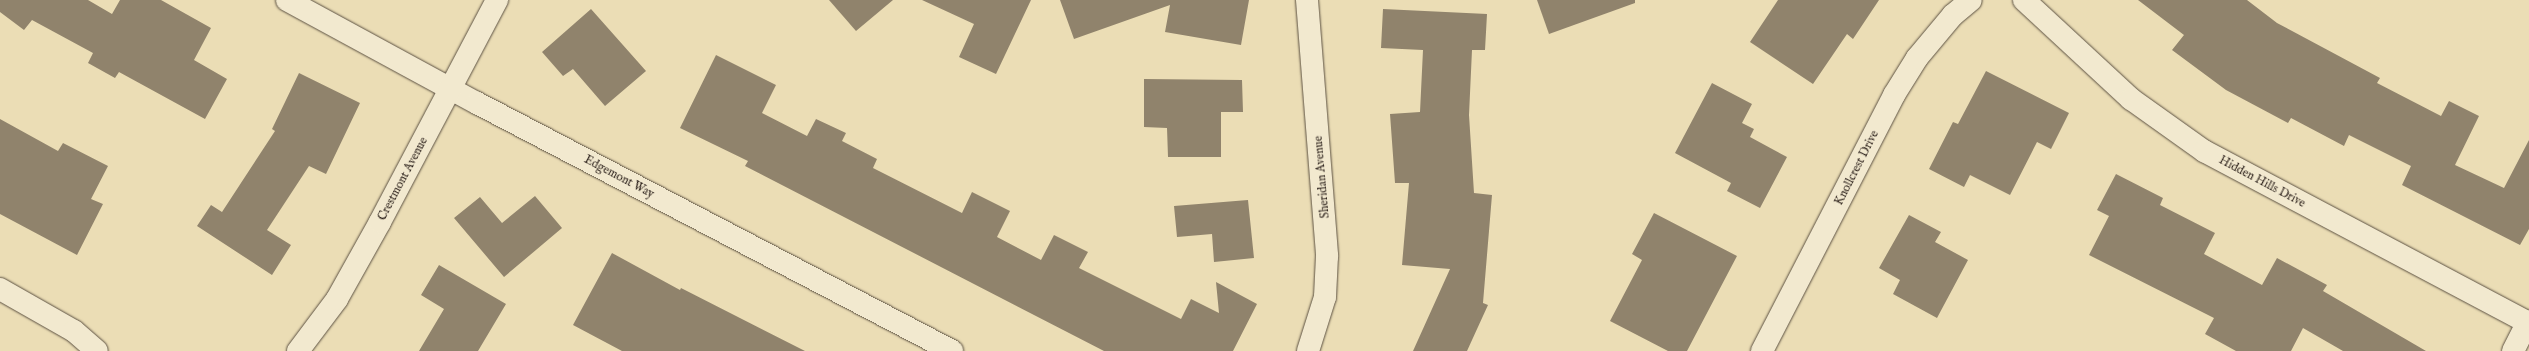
<!DOCTYPE html>
<style>
body{margin:0}
#map{position:relative;width:2529px;height:351px;overflow:hidden;background:#ebddb5;font-family:"IM FELL English",serif}
div>[style]{position:absolute}
.building>*{inset:0;background:#90836c}
.roads{filter:drop-shadow(0 0 1px #5c5142) drop-shadow(0 0 1px #5c5142)}
.street>*{height:22px;margin:-11px;padding:0 11px;transform-origin:11px;border-radius:11px;background:#f2e9cf}
span{translate:-50% -50%;white-space:nowrap;text-align:center;line-height:1.15;-webkit-text-stroke:3px #f2e9cf;paint-order:stroke}
.street-label{font-size:12px;color:#2d221c}
</style>
<div id="map">
<div class="building">
<i style="clip-path:polygon(0 0,88px 0,112px 14px,120px 0,161px 0,211px 28px,194px 60px,227px 79px,205px 119px,119px 72px,115px 78px,88px 63px,93px 53px,32px 20px,24px 30px,0 12px)"></i>
<i style="clip-path:polygon(829px 0,893px 0,856px 31px)"></i>
<i style="clip-path:polygon(922px 0,1031px 0,996px 74px,959px 57px,974px 24px)"></i>
<i style="clip-path:polygon(1060px 0,1249px 0,1241px 45px,1165px 32px,1170px 5px,1074px 39px)"></i>
<i style="clip-path:polygon(1537px 0,1635px 0,1635px 3px,1549px 34px)"></i>
<i style="clip-path:polygon(1778px 0,1879px 0,1853px 39px,1847px 34px,1813px 84px,1750px 42px)"></i>
<i style="clip-path:polygon(2138px 0,2247px 0,2277px 23px,2380px 78px,2377px 83px,2441px 116px,2449px 101px,2479px 116px,2455px 165px,2504px 188px,2529px 140px,2529px 229px,2520px 245px,2402px 185px,2411px 166px,2349px 135px,2344px 146px,2291px 118px,2288px 123px,2226px 90px,2172px 50px,2184px 35px)"></i>
<i style="clip-path:polygon(591px 9px,646px 71px,605px 106px,573px 69px,563px 76px,542px 52px)"></i>
<i style="clip-path:polygon(1383px 9px,1487px 14px,1485px 50px,1472px 50px,1469px 115px,1474px 193px,1492px 195px,1483px 303px,1488px 305px,1467px 351px,1413px 351px,1450px 269px,1402px 265px,1409px 183px,1395px 183px,1390px 114px,1420px 112px,1423px 50px,1381px 48px)"></i>
<i style="clip-path:polygon(716px 55px,776px 85px,762px 113px,807px 136px,816px 119px,846px 133px,842px 141px,877px 159px,873px 168px,962px 213px,972px 192px,1010px 211px,997px 237px,1041px 260px,1054px 235px,1088px 252px,1079px 268px,1181px 319px,1191px 299px,1219px 313px,1216px 282px,1257px 304px,1233px 351px,1104px 351px,745px 166px,748px 161px,680px 128px)"></i>
<i style="clip-path:polygon(1986px 71px,2069px 113px,2051px 149px,2037px 142px,2010px 195px,1970px 175px,1964px 187px,1929px 169px,1953px 122px,1958px 124px)"></i>
<i style="clip-path:polygon(299px 73px,360px 103px,326px 174px,309px 166px,267px 230px,291px 245px,272px 275px,197px 226px,211px 205px,222px 212px,275px 131px,272px 129px)"></i>
<i style="clip-path:polygon(1144px 79px,1242px 80px,1243px 112px,1221px 112px,1221px 157px,1168px 157px,1167px 128px,1144px 127px)"></i>
<i style="clip-path:polygon(1712px 83px,1752px 104px,1742px 123px,1754px 129px,1750px 137px,1787px 157px,1760px 208px,1727px 191px,1731px 183px,1675px 153px)"></i>
<i style="clip-path:polygon(0 119px,58px 151px,63px 143px,108px 166px,91px 199px,103px 204px,77px 255px,0 214px)"></i>
<i style="clip-path:polygon(2116px 174px,2163px 198px,2160px 205px,2215px 233px,2204px 254px,2262px 285px,2277px 258px,2327px 285px,2323px 291px,2426px 351px,2343px 351px,2303px 328px,2291px 351px,2236px 351px,2205px 334px,2214px 318px,2089px 255px,2109px 216px,2097px 210px)"></i>
<i style="clip-path:polygon(535px 196px,562px 228px,504px 277px,454px 218px,480px 197px,502px 223px)"></i>
<i style="clip-path:polygon(1248px 200px,1254px 258px,1214px 262px,1212px 234px,1177px 237px,1174px 206px)"></i>
<i style="clip-path:polygon(1654px 213px,1737px 256px,1687px 351px,1668px 351px,1610px 321px,1642px 260px,1632px 254px)"></i>
<i style="clip-path:polygon(1909px 215px,1941px 232px,1935px 242px,1968px 260px,1937px 318px,1893px 294px,1900px 280px,1879px 268px)"></i>
<i style="clip-path:polygon(612px 253px,680px 290px,681px 288px,805px 351px,622px 351px,573px 325px)"></i>
<i style="clip-path:polygon(439px 265px,506px 304px,478px 351px,419px 351px,444px 309px,421px 295px)"></i>
</div>
<div class="roads">
<div class="street">
<i style="left:287px;top:0;width:216px;rotate:28.5deg"></i>
<i style="left:477px;top:103px;width:536px;rotate:27.57deg"></i>
<i style="left:1307px;top:0;width:257px;rotate:85.5deg"></i>
<i style="left:1327px;top:256px;width:41px;rotate:92.8deg"></i>
<i style="left:1325px;top:297px;width:57px;rotate:107.5deg"></i>
<i style="left:2024px;top:0;width:146px;rotate:42.8deg"></i>
<i style="left:2131px;top:99px;width:90px;rotate:35.5deg"></i>
<i style="left:2204px;top:151px;width:368px;rotate:27.9deg"></i>
<i style="left:0;top:289px;width:85px;rotate:29.6deg"></i>
<i style="left:74px;top:331px;width:30px;rotate:41deg"></i>
<i style="left:298px;top:351px;width:65px;rotate:-53.1deg"></i>
<i style="left:337px;top:299px;width:88px;rotate:-60.8deg"></i>
<i style="left:380px;top:222px;width:251px;rotate:-62.2deg"></i>
<i style="left:1762px;top:351px;width:288px;rotate:-62.7deg"></i>
<i style="left:1894px;top:95px;width:44px;rotate:-58.1deg"></i>
<i style="left:1917px;top:58px;width:56px;rotate:-50.1deg"></i>
<i style="left:1953px;top:15px;width:23px;rotate:-40deg"></i>
<i style="left:2513px;top:351px;width:33px;rotate:-63deg"></i>
</div>
</div>
<div class="street-label">
<span style="left:1857px;top:168px;rotate:-63deg">Knollcrest Drive</span>
<span style="left:619px;top:177px;rotate:28deg">Edgemont Way</span>
<span style="left:1322px;top:177px;rotate:-95deg">Sheridan Avenue</span>
<span style="left:403px;top:179px;rotate:-62deg">Crestmont Avenue</span>
<span style="left:2262px;top:182px;rotate:28deg">Hidden Hills Drive</span>
</div>
</div>
